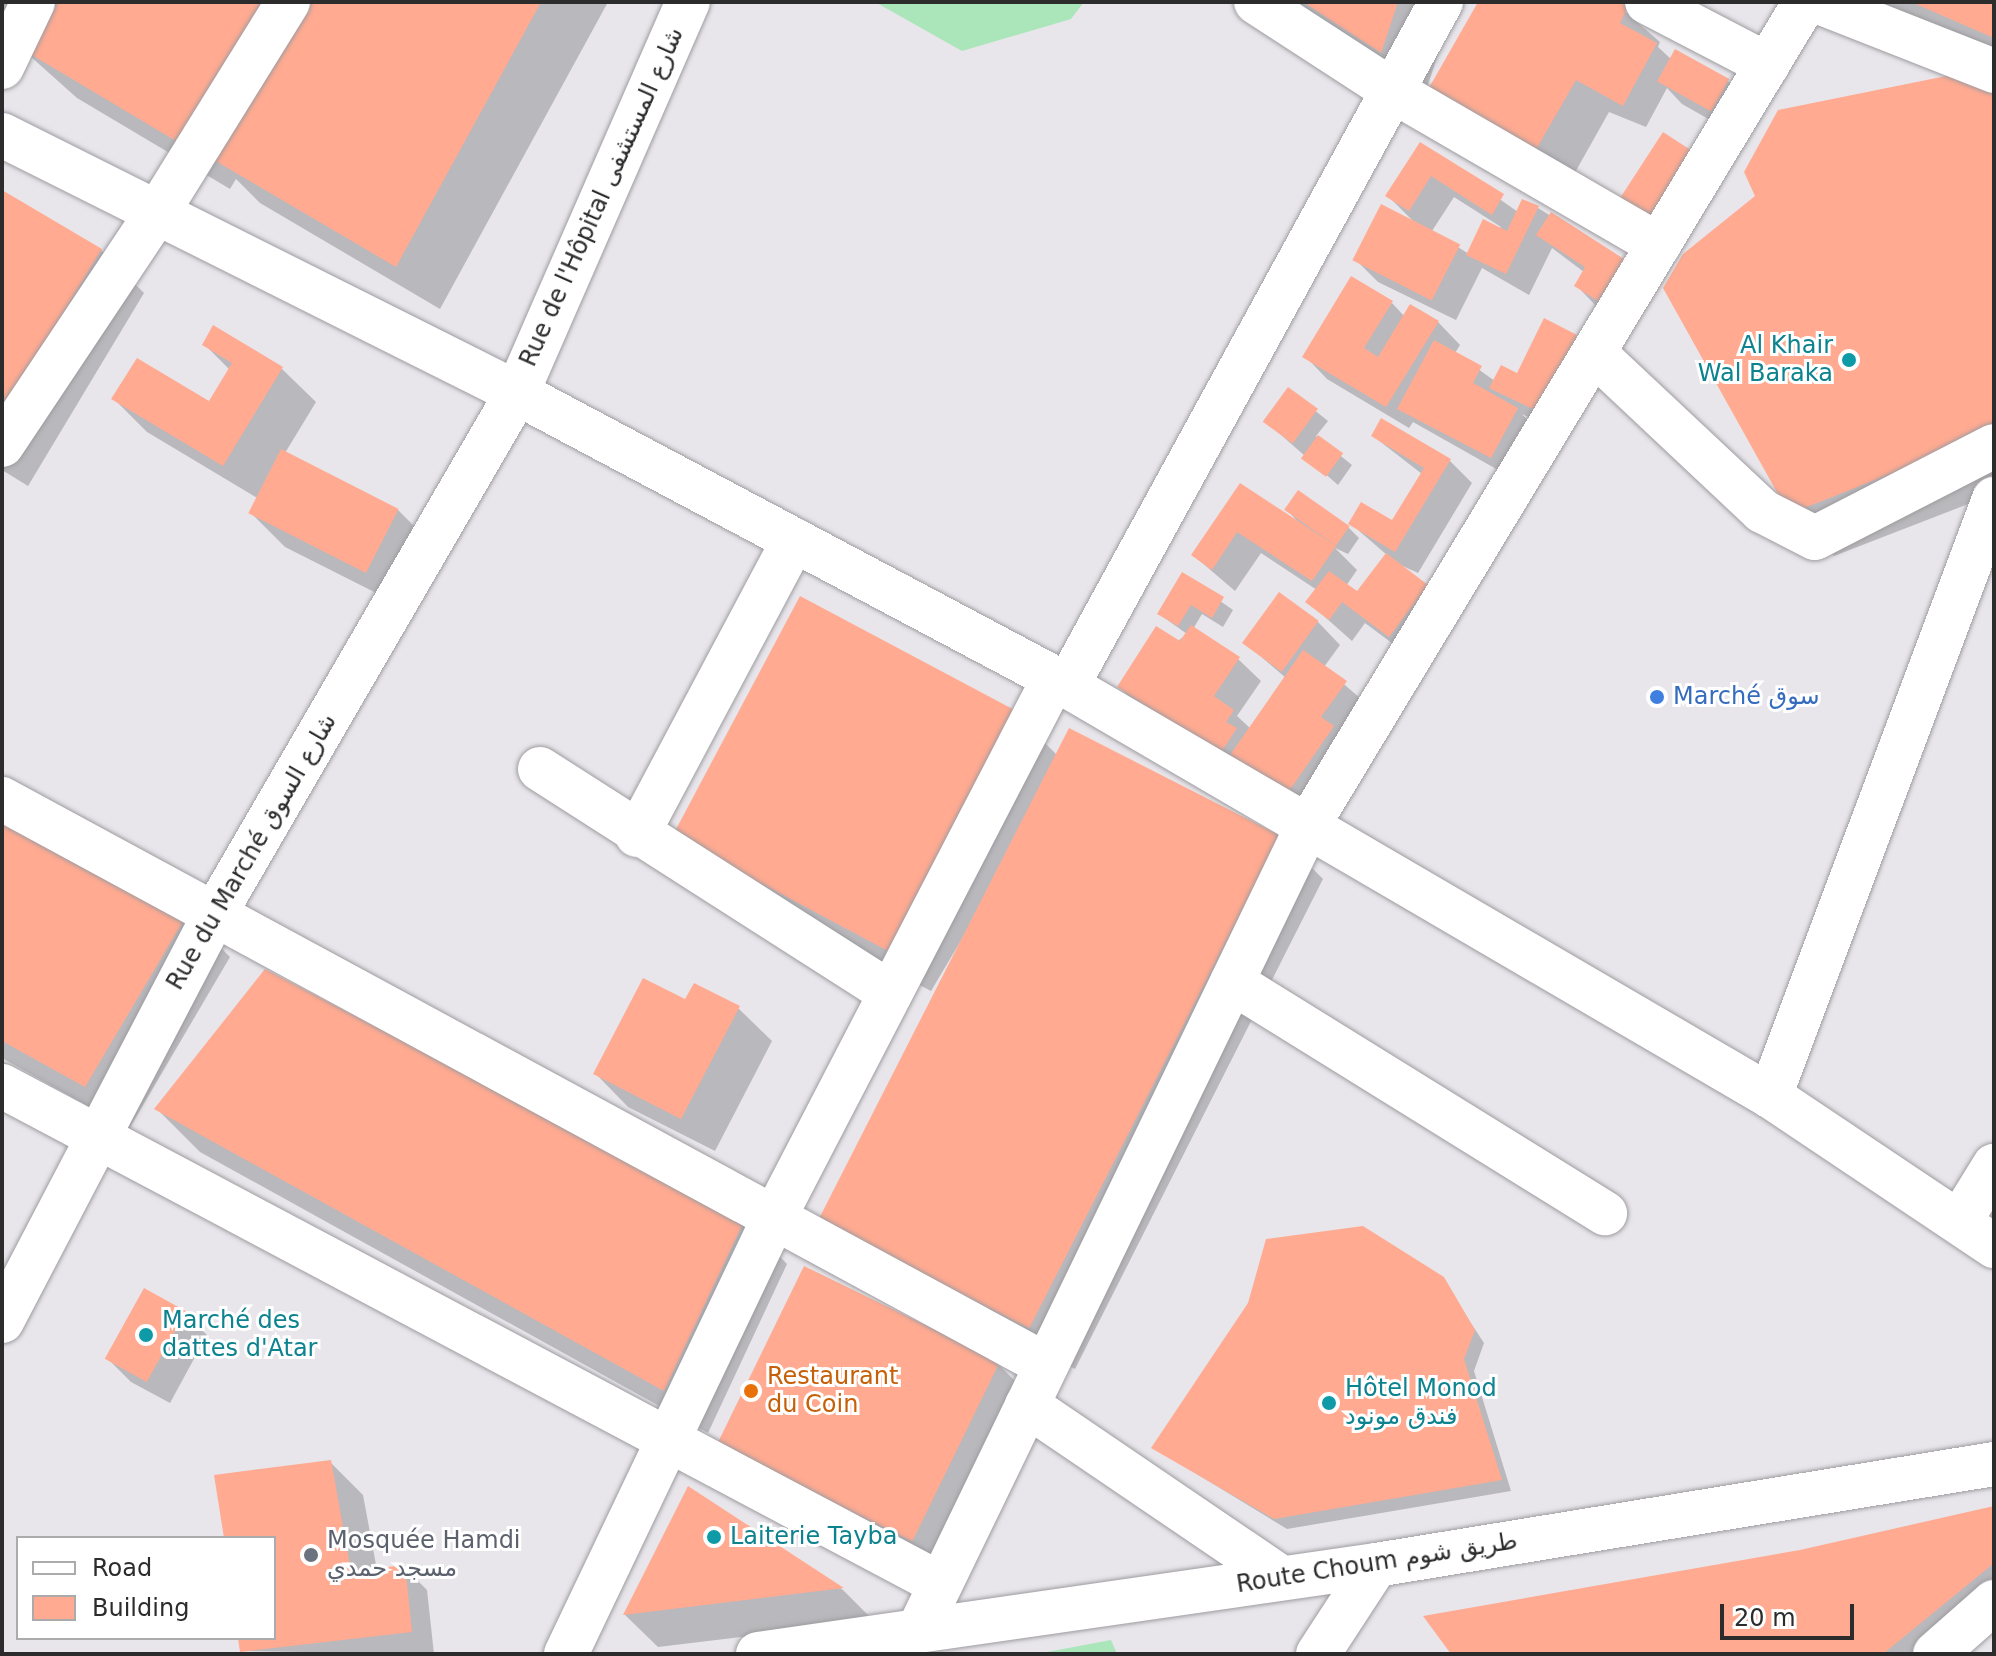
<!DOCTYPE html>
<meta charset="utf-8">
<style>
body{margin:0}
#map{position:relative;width:1996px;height:1656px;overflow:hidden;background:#e8e6eb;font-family:"DejaVu Sans","Noto Sans Arabic",sans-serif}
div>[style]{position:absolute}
.green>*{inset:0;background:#aae6b9}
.shadow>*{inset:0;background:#0003}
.building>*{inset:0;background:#ffaa91;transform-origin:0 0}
.roads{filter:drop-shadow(0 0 2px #9e9ca0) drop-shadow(0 0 2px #9e9ca0)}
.street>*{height:44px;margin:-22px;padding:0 22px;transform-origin:22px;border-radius:22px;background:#fff}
.highway>*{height:44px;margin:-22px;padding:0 22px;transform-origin:22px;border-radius:22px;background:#fff}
.dots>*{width:22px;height:22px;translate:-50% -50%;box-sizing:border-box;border:4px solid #fff;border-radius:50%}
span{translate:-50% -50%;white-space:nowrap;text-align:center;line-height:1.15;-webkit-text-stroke:6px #fff;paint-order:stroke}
.street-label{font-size:24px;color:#2c2c2d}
.culture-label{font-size:24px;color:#0d838f}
.right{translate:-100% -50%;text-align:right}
.left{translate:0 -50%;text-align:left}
.shop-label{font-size:24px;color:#366cbe}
.food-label{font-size:24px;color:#c56008}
.worship-label{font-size:24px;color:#5b616d}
.frame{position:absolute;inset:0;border:4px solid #2c2c2d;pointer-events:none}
.legend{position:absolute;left:16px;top:1536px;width:260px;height:104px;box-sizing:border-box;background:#fff;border:2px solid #ababab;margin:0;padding:10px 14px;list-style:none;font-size:24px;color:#2c2c2d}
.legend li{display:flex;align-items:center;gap:16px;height:40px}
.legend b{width:40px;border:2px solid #ababab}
.scale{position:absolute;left:1720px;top:1604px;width:134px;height:36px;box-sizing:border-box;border:4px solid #2c2c2d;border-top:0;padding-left:10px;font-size:24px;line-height:28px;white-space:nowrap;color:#2c2c2d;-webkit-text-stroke:6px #fff;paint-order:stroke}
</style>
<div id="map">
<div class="green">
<i style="clip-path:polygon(875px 2px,1084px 2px,1071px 19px,962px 51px)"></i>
<i style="clip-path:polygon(1111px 1640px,1117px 1654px,1045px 1654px,1047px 1652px)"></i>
</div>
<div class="shadow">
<i style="clip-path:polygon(2px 2px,608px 2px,440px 309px,260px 203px,236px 179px,230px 189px,77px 98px,2px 31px)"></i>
<i style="clip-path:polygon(1282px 2px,1455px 2px,1425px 94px)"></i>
<i style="clip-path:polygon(1480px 2px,1614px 2px,1660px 42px,1658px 47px,1672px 60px,1676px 52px,1728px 81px,1750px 103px,1733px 133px,1682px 104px,1667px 88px,1646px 127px,1609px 112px,1564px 192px,1458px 133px)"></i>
<i style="clip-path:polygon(1883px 2px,1994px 2px,1994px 61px,1902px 22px)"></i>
<i style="clip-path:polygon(1994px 90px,1994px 494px,1834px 556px,1790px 512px)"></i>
<i style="clip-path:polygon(evenodd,1421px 144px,1518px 212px,1523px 201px,1538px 208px,1623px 261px,1598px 308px,1576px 285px,1584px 272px,1552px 248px,1529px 295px,1482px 268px,1456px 320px,1378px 282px,1356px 260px,1413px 221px,1388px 196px,1421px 144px,1454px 197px,1501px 227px,1469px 254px,1432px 231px,1454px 197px)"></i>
<i style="clip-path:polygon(2px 192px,101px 250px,144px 293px,28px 486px,2px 470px)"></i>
<i style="clip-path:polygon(1392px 303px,1405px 317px,1438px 322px,1460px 345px,1455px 353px,1495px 381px,1518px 376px,1576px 336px,1598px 359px,1561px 433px,1522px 414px,1539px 432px,1514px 479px,1413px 422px,1409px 428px,1327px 379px,1305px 356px)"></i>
<i style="clip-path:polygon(214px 328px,282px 369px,316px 402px,285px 453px,398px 510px,431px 543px,400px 605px,285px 547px,251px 513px,259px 499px,147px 432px,114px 399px,210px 404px,230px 370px,204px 344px)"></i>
<i style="clip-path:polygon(1288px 389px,1328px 421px,1316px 436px,1352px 465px,1338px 485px,1264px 420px)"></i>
<i style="clip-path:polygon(1373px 436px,1450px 461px,1472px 483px,1418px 573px,1394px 562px,1427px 586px,1412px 658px,1365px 623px,1352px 641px,1308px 602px,1317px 590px,1261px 553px,1235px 591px,1193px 555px,1241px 486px,1300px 525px,1287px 509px,1348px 527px,1359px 538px,1348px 554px,1335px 548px,1357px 570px,1346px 586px,1358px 594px,1387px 555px,1351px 524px,1392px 523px,1422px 474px)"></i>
<i style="clip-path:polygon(1183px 575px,1233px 610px,1223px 627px,1202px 614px,1193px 629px,1238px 659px,1261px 681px,1237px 716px,1251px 729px,1286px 678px,1245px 643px,1318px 622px,1340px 645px,1324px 667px,1368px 705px,1308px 818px,1142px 709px,1119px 687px,1187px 634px,1159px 614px)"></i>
<i style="clip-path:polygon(1015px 713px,1057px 755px,1280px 836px,1323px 879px,1075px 1369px,865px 1264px,978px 912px,931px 991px,717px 878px)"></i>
<i style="clip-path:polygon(2px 817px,187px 914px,230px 957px,129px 1129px,2px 1058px)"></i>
<i style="clip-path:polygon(738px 1008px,772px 1041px,715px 1151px,628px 1107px,595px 1073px)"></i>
<i style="clip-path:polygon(157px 1109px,744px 1220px,787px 1264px,708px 1433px,200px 1152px)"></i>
<i style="clip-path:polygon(1442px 1279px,1484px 1343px,1474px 1371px,1511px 1491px,1287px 1529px,1154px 1448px,1250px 1304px)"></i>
<i style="clip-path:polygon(145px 1291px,185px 1313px,207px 1335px,170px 1403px,131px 1382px,108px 1359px)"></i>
<i style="clip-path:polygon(998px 1364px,1041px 1407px,953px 1583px,760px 1488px)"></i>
<i style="clip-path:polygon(330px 1462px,363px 1495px,377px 1570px,404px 1567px,427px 1590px,434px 1654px,242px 1651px,240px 1638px,274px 1638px,274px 1538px,226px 1538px)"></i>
<i style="clip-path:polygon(688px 1489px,843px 1590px,874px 1621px,658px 1647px,625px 1615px)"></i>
<i style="clip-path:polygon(1994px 1507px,1994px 1623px,1959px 1654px,1453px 1654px,1802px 1551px)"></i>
</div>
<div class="building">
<i style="clip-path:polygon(58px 2px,271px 2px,186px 147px,32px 55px)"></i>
<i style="clip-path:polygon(311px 2px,541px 2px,396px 267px,214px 160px)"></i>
<i style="clip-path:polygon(1303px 2px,1398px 2px,1381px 53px)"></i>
<i style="clip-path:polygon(1478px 2px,1619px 2px,1628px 7px,1620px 23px,1657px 43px,1623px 106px,1576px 80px,1530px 160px,1422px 100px)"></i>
<i style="clip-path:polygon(1911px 2px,1994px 2px,1994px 38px)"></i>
<i style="left:1675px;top:49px;width:62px;height:37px;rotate:29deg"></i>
<i style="clip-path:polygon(1971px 71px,1994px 87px,1994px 433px,1789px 514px,1663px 288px,1683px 254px,1755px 196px,1744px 172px,1778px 110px)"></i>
<i style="left:1663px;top:132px;width:40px;height:88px;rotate:33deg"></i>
<i style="clip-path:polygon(1420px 142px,1504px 194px,1492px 215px,1431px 176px,1409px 211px,1385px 196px)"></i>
<i style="clip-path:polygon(2px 190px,102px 249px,2px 414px)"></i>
<i style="clip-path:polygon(1522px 199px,1539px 206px,1506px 274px,1466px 255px,1483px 219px,1507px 231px)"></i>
<i style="left:1381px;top:204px;width:89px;height:63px;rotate:27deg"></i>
<i style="clip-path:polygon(1551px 212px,1624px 259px,1598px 301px,1574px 286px,1585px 267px,1536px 235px)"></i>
<i style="clip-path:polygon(1351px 276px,1393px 301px,1364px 348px,1378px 357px,1410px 304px,1439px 321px,1386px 407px,1302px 357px)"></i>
<i style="clip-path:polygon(1544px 318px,1577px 335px,1539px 412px,1489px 388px,1501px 365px,1517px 373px)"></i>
<i style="clip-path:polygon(213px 325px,283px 367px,223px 466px,111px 399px,137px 358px,209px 401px,232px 363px,202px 345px)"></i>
<i style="clip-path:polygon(1434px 340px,1482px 366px,1473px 383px,1518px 408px,1491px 458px,1397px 409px)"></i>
<i style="left:1288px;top:387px;width:37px;height:43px;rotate:36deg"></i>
<i style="clip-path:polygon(1381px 418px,1451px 459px,1395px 552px,1348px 524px,1361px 502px,1392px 520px,1424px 468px,1371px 436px)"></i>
<i style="left:1318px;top:435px;width:31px;height:29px;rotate:36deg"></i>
<i style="left:281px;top:449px;width:132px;height:72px;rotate:27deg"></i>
<i style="clip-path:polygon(1240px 483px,1336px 546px,1312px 581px,1237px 532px,1212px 570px,1191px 555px)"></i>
<i style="left:1298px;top:490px;width:63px;height:24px;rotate:35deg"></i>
<i style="clip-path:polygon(1386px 553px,1428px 585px,1389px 637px,1342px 602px,1329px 620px,1305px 602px,1329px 571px,1357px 591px)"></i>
<i style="clip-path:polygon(1182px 572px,1224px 597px,1212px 618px,1191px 605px,1178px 626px,1157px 614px)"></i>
<i style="left:1279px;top:592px;width:49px;height:63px;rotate:36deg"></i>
<i style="left:800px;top:596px;width:245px;height:272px;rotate:28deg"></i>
<i style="clip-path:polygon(1191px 625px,1240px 657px,1214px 696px,1234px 710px,1226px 722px,1237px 728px,1220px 754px,1117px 687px,1156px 626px,1180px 641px)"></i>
<i style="clip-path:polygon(1303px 650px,1347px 681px,1321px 717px,1334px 726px,1285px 797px,1228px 758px)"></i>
<i style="left:1069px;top:728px;width:237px;height:553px;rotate:27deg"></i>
<i style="clip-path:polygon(2px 815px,188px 913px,85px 1087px,2px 1041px)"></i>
<i style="clip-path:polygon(265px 969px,745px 1219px,664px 1391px,154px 1109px)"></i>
<i style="clip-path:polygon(643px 978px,685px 999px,694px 983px,740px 1006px,681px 1119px,593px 1074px)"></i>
<i style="clip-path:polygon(1363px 1226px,1444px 1277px,1475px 1330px,1464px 1359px,1502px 1480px,1274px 1519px,1151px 1448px,1248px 1303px,1266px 1239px)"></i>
<i style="left:804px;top:1266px;width:218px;height:200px;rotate:26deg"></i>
<i style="left:144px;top:1288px;width:48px;height:81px;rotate:29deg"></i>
<i style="clip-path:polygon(331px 1460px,351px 1571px,405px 1565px,412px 1632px,240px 1652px,238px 1638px,274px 1638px,274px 1538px,224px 1538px,214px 1475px)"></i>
<i style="clip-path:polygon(688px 1486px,844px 1588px,623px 1615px)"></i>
<i style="clip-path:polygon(1994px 1506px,1994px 1563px,1883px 1654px,1451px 1654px,1423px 1616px,1800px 1550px)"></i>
</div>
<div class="roads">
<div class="street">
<i style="left:1256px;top:2px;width:163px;rotate:33deg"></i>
<i style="left:1393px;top:91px;width:307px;rotate:30.1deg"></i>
<i style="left:1647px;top:2px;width:136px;rotate:27.5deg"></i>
<i style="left:1819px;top:2px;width:188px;rotate:21.5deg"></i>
<i style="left:2px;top:67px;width:72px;rotate:-64.5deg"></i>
<i style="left:2px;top:135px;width:576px;rotate:26.61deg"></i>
<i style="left:517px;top:393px;width:608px;rotate:27.96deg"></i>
<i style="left:1054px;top:678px;width:829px;rotate:30.28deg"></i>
<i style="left:1770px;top:1096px;width:270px;rotate:33.8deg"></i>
<i style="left:1594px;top:353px;width:231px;rotate:43.2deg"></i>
<i style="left:1762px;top:511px;width:59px;rotate:27deg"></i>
<i style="left:1815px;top:538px;width:201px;rotate:-27.2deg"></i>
<i style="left:2px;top:445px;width:283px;rotate:-56.3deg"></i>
<i style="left:159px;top:210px;width:245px;rotate:-58.2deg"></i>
<i style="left:1067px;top:686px;width:780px;rotate:-61.33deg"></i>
<i style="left:540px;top:769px;width:416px;rotate:32.6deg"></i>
<i style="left:2px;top:799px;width:1188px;rotate:28.46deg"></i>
<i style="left:637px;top:835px;width:334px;rotate:-62deg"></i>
<i style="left:1232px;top:982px;width:439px;rotate:31.8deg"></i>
<i style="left:2px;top:1086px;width:1062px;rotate:27.96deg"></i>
<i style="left:1770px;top:1096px;width:638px;rotate:-69.43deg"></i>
<i style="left:1960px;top:1221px;width:65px;rotate:-58.3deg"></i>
<i style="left:2px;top:1321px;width:458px;rotate:-62.4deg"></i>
<i style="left:214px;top:915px;width:604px;rotate:-59.87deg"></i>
<i style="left:517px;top:393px;width:427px;rotate:-66.4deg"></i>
<i style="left:1027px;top:1405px;width:308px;rotate:34.2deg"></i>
<i style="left:918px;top:1631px;width:893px;rotate:-64.18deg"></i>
<i style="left:1307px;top:827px;width:964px;rotate:-58.88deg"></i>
<i style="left:566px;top:1654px;width:483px;rotate:-64.5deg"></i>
<i style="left:774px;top:1218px;width:608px;rotate:-62.59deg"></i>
<i style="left:1318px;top:1654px;width:106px;rotate:-56.9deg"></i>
<i style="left:1935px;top:1654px;width:79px;rotate:-41.4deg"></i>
</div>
<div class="highway">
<i style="left:758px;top:1654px;width:624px;rotate:-8.19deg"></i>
<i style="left:1376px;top:1565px;width:626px;rotate:-9.28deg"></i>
</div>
</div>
<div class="dots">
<i style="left:1849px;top:360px;background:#0f9aa8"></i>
<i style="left:1657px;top:697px;background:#3f7fe0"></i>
<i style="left:146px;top:1335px;background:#0f9aa8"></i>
<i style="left:751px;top:1391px;background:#e8710a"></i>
<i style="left:1329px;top:1403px;background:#0f9aa8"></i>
<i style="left:714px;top:1537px;background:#0f9aa8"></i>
<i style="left:311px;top:1555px;background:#6b7280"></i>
</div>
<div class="street-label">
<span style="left:602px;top:197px;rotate:-66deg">Rue de l'Hôpital شارع المستشفى</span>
<span style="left:252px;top:852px;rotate:-60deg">Rue du Marché شارع السوق</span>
<span style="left:1377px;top:1563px;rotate:-9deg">Route Choum طريق شوم</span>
</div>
<div class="culture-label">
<span class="right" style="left:1833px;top:360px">Al Khair<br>Wal Baraka</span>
<span class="left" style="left:162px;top:1335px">Marché des<br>dattes d'Atar</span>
<span class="left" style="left:1345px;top:1403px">Hôtel Monod<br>فندق مونود</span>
<span class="left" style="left:730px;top:1537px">Laiterie Tayba</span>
</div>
<div class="shop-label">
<span class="left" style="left:1673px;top:697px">Marché سوق</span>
</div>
<div class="food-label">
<span class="left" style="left:767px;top:1391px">Restaurant<br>du Coin</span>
</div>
<div class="worship-label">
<span class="left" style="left:327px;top:1555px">Mosquée Hamdi<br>مسجد حمدي</span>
</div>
<div class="frame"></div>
<ul class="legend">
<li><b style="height:10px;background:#fff"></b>Road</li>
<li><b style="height:22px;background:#ffaa91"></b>Building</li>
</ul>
<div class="scale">20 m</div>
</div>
